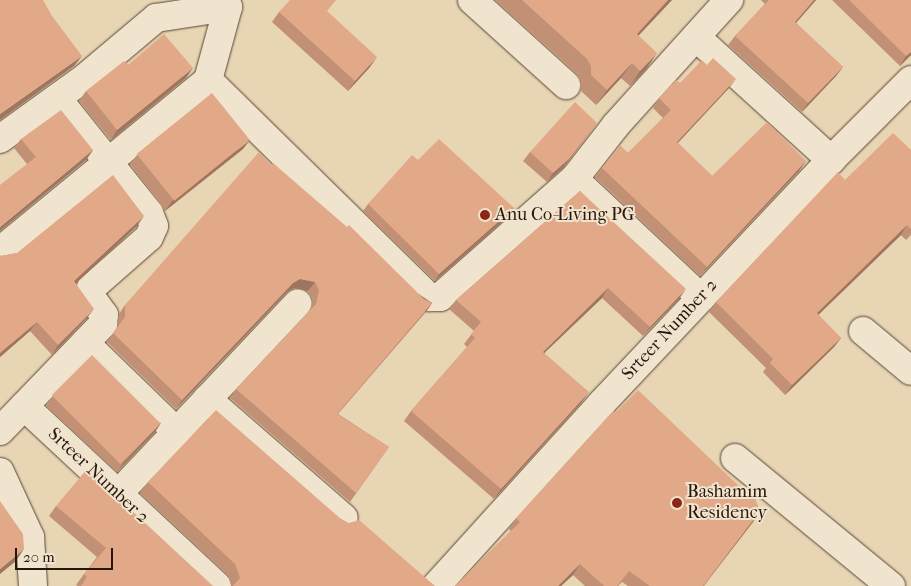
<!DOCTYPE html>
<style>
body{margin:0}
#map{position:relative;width:911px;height:586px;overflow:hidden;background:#e8d5b4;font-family:"IM FELL French Canon",serif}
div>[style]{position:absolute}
.roads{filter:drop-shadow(0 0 1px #594535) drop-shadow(0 0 1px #594535)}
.minor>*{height:28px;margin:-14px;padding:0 14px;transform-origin:14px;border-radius:14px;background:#f0e4ce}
.wall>*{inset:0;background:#c29175}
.shaded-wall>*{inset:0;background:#9e765f;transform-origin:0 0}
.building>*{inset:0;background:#e1a988;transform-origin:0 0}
.dots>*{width:14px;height:14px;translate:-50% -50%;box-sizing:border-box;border:2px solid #f0e4ce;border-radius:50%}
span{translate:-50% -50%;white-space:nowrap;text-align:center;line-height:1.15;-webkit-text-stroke:4px #f0e4ce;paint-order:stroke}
.poi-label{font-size:18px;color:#29150b}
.left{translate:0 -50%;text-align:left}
.street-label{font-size:18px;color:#29150b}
.scale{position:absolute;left:15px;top:548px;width:98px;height:22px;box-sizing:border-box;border:2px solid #29150b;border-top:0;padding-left:6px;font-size:15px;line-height:18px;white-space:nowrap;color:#29150b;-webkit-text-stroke:4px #f0e4ce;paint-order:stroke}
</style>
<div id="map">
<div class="roads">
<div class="minor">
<i style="left:472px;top:0;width:127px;rotate:42.1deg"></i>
<i style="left:696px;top:37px;width:183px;rotate:42.3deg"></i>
<i style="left:0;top:139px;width:106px;rotate:-35.8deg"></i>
<i style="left:86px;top:77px;width:92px;rotate:-40.1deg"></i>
<i style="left:156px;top:18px;width:73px;rotate:-8.7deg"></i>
<i style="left:228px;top:7px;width:76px;rotate:105.3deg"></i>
<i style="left:208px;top:80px;width:310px;rotate:44.5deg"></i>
<i style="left:429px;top:297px;width:11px"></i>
<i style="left:440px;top:297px;width:179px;rotate:-41.4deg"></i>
<i style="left:574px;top:179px;width:68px;rotate:-52.1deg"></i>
<i style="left:616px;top:125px;width:169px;rotate:-47.9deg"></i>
<i style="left:574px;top:179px;width:174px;rotate:43.1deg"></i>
<i style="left:0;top:251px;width:269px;rotate:-39.4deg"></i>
<i style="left:863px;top:331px;width:62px;rotate:39.8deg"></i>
<i style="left:85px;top:343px;width:128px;rotate:44.1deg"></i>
<i style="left:207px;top:399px;width:181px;rotate:41deg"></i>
<i style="left:24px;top:406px;width:264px;rotate:43deg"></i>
<i style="left:0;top:431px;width:149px;rotate:-46.1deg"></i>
<i style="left:103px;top:324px;width:9px;rotate:-84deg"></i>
<i style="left:104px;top:315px;width:22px;rotate:-126deg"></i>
<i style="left:91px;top:297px;width:9px;rotate:-90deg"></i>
<i style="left:91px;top:288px;width:77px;rotate:-41.3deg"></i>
<i style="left:149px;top:237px;width:12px;rotate:-66deg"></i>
<i style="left:154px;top:226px;width:14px;rotate:-111deg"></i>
<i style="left:149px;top:213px;width:147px;rotate:-128.7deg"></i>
<i style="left:735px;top:458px;width:202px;rotate:39.4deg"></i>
<i style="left:0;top:472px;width:72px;rotate:65.2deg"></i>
<i style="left:30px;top:537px;width:49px;rotate:86.5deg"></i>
<i style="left:118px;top:494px;width:262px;rotate:-46.7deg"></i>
<i style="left:436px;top:586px;width:246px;rotate:-47.8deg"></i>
<i style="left:601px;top:404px;width:335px;rotate:-46.7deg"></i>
<i style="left:831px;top:160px;width:113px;rotate:-45deg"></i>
</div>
</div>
<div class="wall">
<i style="clip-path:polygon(495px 0,672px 0,638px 36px,647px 68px,630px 86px,621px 78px,596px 105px,580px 90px,581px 81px,576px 73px)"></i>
<i style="clip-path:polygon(761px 0,816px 0,796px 23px,843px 67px,836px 76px,802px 112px,728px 45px,735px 36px,765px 4px)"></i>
<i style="clip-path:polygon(832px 0,911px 0,911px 55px,900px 66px)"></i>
<i style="clip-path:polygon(279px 12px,327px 12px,370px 67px,348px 91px,272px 22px)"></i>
<i style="clip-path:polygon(128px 65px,186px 78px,111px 140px,79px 101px,86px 91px)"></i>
<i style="clip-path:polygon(680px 83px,729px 88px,678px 143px,712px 176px,806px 161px,799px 171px,700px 276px,595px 177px,602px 168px,628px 153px,663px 118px,653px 108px,659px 98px)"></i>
<i style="clip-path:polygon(590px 132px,563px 168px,547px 182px,523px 161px,530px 152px)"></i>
<i style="clip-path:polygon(21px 139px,93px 150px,86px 160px,27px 164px,14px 148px)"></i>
<i style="clip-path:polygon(243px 149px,165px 211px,130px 164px,137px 155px)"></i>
<i style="clip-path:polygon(911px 150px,911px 235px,906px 240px,901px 235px,818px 315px,841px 338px,834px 347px,785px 395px,763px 372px,766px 368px,709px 312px,716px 302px,845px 180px)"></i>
<i style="clip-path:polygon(418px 160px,514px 208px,510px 215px,435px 281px,363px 211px,368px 204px)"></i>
<i style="clip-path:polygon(271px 165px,424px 299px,432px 303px,426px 312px,338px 414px,389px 447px,350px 502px,230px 398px,236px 389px,310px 310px,313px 299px,308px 291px,294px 288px,287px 292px,176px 409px,107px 342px,118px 326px,119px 314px,125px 305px)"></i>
<i style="clip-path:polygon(580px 191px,679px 299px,643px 336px,602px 298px,544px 353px,582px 402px,494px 499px,404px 421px,411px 411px,467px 347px,464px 344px,474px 331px,449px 309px,456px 300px)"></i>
<i style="clip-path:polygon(137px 226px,76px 283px,87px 318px,52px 355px,30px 331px,0 357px,0 255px,1px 256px,17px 253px)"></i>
<i style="clip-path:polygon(53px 396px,161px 423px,155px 432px,117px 472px,46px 406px)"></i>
<i style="clip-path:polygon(148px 482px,341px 519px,435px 586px,231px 586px,228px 575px,140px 493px)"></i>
<i style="clip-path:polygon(56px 506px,213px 586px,78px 586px,76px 585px,84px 574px,97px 557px,49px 516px)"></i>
<i style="clip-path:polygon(516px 518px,753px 522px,704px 586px,628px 586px,622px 582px,618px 586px,585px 586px,573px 575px,561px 586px,455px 586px,511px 531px,509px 529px)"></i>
</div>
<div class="shaded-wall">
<i style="clip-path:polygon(668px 0,672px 0,626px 49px,637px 34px)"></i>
<i style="clip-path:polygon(814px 0,816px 0,788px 32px,795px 22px)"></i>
<i style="clip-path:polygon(911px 52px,911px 55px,900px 66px,906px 56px)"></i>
<i style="clip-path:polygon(657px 53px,647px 68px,630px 86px,640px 71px)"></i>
<i style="clip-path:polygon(82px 56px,74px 66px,0 120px,0 114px)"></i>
<i style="clip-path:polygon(377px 57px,370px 67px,348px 91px,355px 81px)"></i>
<i style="clip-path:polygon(632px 63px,621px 78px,596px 105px,607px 90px)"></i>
<i style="clip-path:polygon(843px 67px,836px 76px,802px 112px,808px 103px)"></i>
<i style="clip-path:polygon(193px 68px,186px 78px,111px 140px,117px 130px)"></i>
<i style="clip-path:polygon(736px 79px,729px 88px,670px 151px,677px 142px)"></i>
<i style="clip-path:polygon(597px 123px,563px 168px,547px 182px,553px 173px)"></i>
<i style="clip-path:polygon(250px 140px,243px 149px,165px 211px,172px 201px)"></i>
<i style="clip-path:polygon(93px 150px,86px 160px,0 231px,0 227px)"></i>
<i style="clip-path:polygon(806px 161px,799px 171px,700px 276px,707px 267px)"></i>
<i style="clip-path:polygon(514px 208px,510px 215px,435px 281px,439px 274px)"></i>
<i style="clip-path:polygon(144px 216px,137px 226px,68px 291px,74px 281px)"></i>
<i style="clip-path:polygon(907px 225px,901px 235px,810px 323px,817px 313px)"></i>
<i style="clip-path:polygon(300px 279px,315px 282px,308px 291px,294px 288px,287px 292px,176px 409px,182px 400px,293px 283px)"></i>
<i style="clip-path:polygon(608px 288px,602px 298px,536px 361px,543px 352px)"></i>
<i style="clip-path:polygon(686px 289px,679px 299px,643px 336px,650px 327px)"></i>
<i style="left:432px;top:303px;width:11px;height:146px;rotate:124deg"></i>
<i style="clip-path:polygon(94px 309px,87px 318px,52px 355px,58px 345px)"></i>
<i style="clip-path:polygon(37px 322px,30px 331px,0 357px,0 353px)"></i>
<i style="clip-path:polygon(841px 338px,834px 347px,785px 395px,792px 385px)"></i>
<i style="clip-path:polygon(589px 392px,582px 402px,494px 499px,501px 489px)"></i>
<i style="clip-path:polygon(161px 423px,155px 432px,117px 472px,124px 462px)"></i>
<i style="clip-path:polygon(760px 511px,753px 522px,703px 586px)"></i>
<i style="clip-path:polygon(24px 549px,16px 561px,0 574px,0 569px)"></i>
<i style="clip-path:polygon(580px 564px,573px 575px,561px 586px,558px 586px)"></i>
</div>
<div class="building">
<i style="clip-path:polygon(0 0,43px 0,52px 16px,82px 56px,0 114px)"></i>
<i style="clip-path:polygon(290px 0,336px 0,327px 11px,377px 57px,355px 81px,279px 12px)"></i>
<i style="clip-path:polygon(522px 0,668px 0,637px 34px,657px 53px,640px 71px,632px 63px,607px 90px,591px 75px,591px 66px,587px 59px)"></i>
<i style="clip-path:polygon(769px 0,814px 0,795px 22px,843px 67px,808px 103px,735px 36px)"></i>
<i style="clip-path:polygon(849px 0,911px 0,911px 52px,906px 56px)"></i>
<i style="clip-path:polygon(164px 34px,193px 68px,117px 130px,86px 91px,124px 61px,128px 65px)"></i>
<i style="clip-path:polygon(713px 58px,736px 79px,677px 142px,712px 176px,767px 122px,806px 161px,707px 267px,602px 168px,620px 145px,628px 153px,671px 110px,659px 98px,676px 80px,680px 83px,702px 60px,707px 65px)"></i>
<i style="left:212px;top:93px;width:60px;height:97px;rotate:51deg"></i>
<i style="clip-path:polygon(575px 102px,597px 123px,569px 159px,553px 173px,530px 152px)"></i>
<i style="clip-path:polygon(61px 110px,93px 150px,0 227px,0 185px,36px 157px,21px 139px)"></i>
<i style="clip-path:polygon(893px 133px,911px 150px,911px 229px,907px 225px,817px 313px,841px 338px,792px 385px,770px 363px,773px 359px,716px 302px,838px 172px,845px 180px)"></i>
<i style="clip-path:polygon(439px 139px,514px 208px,439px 274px,368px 204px,412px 155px,418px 160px)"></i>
<i style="clip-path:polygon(259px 152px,271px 165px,273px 163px,347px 227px,349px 225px,424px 299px,432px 303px,337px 414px,389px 447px,356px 493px,236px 389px,316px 304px,319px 290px,315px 282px,300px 279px,293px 283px,182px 400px,113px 333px,125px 317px,125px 305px)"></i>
<i style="clip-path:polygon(113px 175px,144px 216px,74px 281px,94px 309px,58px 345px,37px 322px,0 353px,0 255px,1px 256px,17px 253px)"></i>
<i style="clip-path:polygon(580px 191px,686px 289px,650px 327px,608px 288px,543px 352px,589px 392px,501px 489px,411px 411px,475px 338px,471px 334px,481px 322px,456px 300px)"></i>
<i style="left:92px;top:355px;width:97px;height:57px;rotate:45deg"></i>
<i style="clip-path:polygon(638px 390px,741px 488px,753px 493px,760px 511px,703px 586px,650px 586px,629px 571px,617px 586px,604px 586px,580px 564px,558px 586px,455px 586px,520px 522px,516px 518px,613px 411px,615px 413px)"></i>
<i style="clip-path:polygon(216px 410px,341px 519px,349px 523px,359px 520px,435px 586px,233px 586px,240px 578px,235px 564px,148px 482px)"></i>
<i style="clip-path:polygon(87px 469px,213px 586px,81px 586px,87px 577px,84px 574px,106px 548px,56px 506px)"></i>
<i style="clip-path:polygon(0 501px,23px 534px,24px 549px,0 569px)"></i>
</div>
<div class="dots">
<i style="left:485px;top:215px;background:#8f2418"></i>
<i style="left:677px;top:503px;background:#8f2418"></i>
</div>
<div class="poi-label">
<span class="left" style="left:495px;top:215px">Anu Co-Living PG</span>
<span class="left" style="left:687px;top:503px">Bashamim<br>Residency</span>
</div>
<div class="street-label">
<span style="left:670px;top:330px;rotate:-47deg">Srteer Number 2</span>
<span style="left:98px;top:476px;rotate:43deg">Srteer Number 2</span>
</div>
<div class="scale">20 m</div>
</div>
